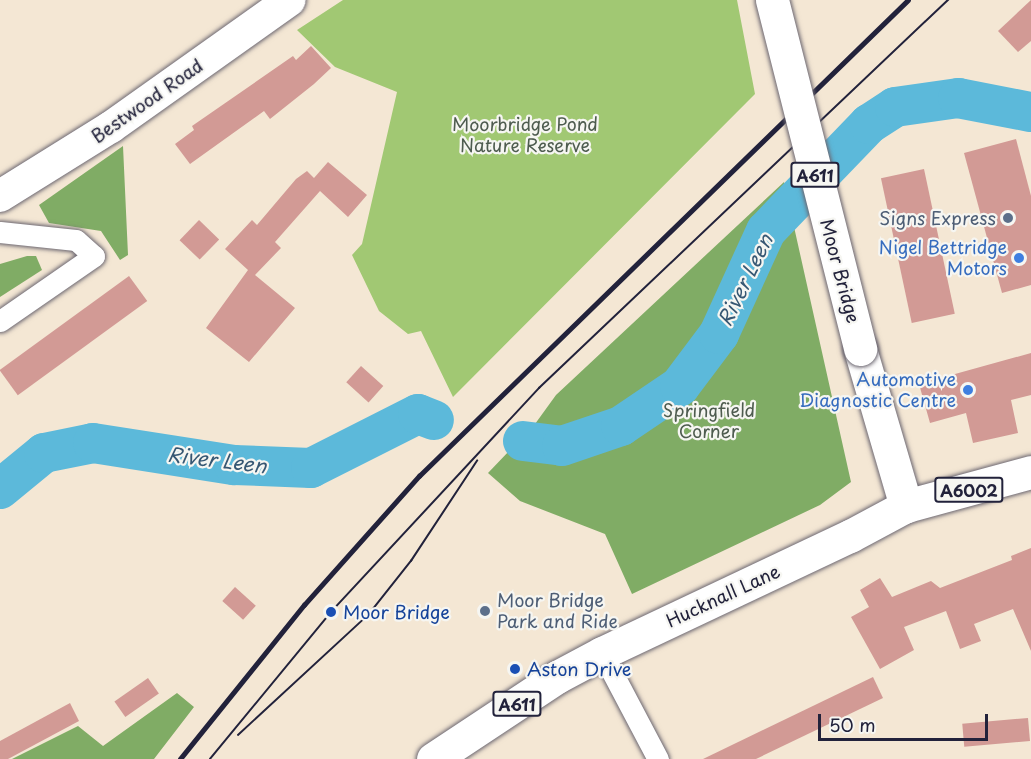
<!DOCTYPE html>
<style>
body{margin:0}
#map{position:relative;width:1031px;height:759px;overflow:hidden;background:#f4e7d4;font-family:"Playpen Sans",sans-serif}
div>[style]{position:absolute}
.green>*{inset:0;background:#a1c873}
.forest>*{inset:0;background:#80ac65}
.river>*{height:40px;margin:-20px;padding:0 20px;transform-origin:20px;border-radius:20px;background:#5cb9da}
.building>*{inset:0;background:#d29a95;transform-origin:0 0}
.roads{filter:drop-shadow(0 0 2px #6c6771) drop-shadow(0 0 2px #6c6771)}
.minor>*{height:21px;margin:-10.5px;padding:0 10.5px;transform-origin:10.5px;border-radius:10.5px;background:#fff}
.secondary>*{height:32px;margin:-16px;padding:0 16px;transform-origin:16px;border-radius:16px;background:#fff}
.primary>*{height:33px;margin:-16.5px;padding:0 16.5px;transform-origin:16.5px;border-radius:16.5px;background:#fff}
.tram>*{height:1.5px;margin:-0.75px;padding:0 0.75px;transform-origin:0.75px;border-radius:0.75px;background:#22223b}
.rail>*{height:4.5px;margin:-2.25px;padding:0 2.25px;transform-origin:2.25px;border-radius:2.25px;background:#22223b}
.bridges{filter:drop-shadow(0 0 2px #6c6771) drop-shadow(0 0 2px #6c6771)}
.primary-bridge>*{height:33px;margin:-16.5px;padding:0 16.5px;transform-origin:16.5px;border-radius:16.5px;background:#fff}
.dots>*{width:16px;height:16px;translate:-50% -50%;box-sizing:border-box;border:3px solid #f6f6f2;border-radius:50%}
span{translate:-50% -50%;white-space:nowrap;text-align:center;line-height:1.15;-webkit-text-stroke:4.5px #f6f6f2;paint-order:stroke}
.shield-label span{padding:2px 4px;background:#f6f6f2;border:2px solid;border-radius:4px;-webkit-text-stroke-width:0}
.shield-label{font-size:16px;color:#22223b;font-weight:700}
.street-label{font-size:18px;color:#22223b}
.park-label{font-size:18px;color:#4e5c4f}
.service-label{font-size:18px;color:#4e5e75}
.right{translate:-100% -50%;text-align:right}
.left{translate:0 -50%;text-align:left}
.shop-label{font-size:18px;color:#366cbe}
.transit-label{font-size:18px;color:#164399}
.water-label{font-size:20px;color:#365773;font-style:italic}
.scale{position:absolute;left:818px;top:714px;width:170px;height:27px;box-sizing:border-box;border:3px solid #22223b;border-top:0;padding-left:8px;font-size:18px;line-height:21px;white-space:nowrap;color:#22223b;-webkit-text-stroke:4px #f6f6f2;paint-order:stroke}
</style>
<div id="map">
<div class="green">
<i style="clip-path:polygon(343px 0,737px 0,755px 94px,453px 397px,421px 331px,408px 334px,379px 311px,352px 255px,362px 244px,397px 92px,335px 67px,297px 30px)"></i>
</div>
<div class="forest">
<i style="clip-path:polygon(123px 146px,128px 255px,120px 260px,101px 231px,49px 223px,39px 205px)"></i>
<i style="clip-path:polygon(784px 182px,851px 482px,820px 505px,632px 594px,605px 534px,520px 501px,488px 473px,535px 424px,556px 395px)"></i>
<i style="clip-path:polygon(27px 256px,36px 256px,42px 270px,0 297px,0 264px)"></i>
<i style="clip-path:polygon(177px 693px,194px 707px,154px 759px,12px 759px,78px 726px,103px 746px)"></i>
</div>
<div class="river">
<i style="left:523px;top:441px;width:39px;rotate:7deg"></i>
<i style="left:562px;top:446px;width:62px;rotate:-18.7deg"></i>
<i style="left:621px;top:426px;width:71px;rotate:-34.1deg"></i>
<i style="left:680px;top:386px;width:65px;rotate:-53.1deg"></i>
<i style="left:719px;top:334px;width:113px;rotate:-65.5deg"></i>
<i style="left:766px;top:231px;width:149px;rotate:-46.1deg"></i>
<i style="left:869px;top:124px;width:31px;rotate:-33deg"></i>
<i style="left:895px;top:107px;width:64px;rotate:-8.1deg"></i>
<i style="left:958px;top:98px;width:74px;rotate:10.9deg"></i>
<i style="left:0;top:489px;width:57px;rotate:-39.3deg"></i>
<i style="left:44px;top:453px;width:50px;rotate:-11.5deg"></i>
<i style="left:93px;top:443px;width:143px;rotate:8.9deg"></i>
<i style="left:234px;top:465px;width:77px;rotate:2.2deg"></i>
<i style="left:311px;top:468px;width:120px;rotate:-26.8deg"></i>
<i style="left:418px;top:414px;width:17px;rotate:21deg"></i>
</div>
<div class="building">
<i style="clip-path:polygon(1031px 0,1031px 41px,1018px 52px,998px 31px)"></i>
<i style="clip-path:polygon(311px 46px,331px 68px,314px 84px,270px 119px,264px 111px,190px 164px,175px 144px,194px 130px,192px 126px,293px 56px,296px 60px)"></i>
<i style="clip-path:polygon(1016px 139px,1031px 196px,1031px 285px,1002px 293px,964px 153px)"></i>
<i style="clip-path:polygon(328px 162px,367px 195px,348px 217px,320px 191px,275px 242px,281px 248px,255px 275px,295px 308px,249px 362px,206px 328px,248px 270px,225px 249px,252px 220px,257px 225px,296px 179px,307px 171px,314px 178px)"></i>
<i style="left:924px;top:169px;width:148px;height:44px;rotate:78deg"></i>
<i style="left:199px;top:220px;width:28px;height:28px;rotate:44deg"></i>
<i style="left:129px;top:276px;width:31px;height:160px;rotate:54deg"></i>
<i style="clip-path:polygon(1031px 353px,1031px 395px,1011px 400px,1018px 433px,973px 443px,966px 413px,930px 423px,919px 384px)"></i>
<i style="left:361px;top:366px;width:30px;height:22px;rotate:42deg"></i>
<i style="clip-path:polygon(1031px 548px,1031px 651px,1013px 609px,974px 624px,981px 641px,960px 649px,946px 611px,904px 627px,914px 650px,880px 669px,851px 617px,869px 607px,860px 590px,880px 578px,892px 597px,931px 581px,940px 588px,1012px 560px,1011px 556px)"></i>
<i style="left:235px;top:587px;width:28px;height:19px;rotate:42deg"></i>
<i style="clip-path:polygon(873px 677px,883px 698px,756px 759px,703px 759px)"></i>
<i style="left:148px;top:678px;width:19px;height:41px;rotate:55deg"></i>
<i style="clip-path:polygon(70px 703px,79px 721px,8px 759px,0 759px,0 741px)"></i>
<i style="left:1028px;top:718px;width:23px;height:66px;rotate:85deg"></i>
</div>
<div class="roads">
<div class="minor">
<i style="left:0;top:232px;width:76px;rotate:6deg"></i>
<i style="left:76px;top:240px;width:24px;rotate:42deg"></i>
<i style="left:94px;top:256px;width:114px;rotate:145.3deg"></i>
<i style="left:602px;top:653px;width:120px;rotate:62.2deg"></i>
</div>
<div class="secondary">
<i style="left:0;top:196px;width:131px;rotate:-31.9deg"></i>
<i style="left:111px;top:127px;width:219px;rotate:-35.4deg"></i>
</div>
<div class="primary">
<i style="left:860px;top:349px;width:164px;rotate:73.7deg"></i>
<i style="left:433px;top:759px;width:149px;rotate:-33.5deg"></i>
<i style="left:557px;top:677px;width:51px;rotate:-28.1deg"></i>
<i style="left:602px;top:653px;width:274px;rotate:-25.3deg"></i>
<i style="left:850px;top:536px;width:64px;rotate:-28.2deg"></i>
<i style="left:906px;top:506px;width:130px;rotate:-15.2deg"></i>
</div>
</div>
<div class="tram">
<i style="left:238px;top:735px;width:178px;rotate:-42.7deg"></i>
<i style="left:369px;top:614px;width:68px;rotate:-51.6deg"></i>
<i style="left:411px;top:561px;width:120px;rotate:-56.6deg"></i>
<i style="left:210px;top:759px;width:190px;rotate:-50.5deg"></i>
<i style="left:331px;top:612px;width:306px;rotate:-47.1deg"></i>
<i style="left:539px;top:388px;width:564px;rotate:-43.49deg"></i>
</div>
<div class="rail">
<i style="left:180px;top:759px;width:198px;rotate:-51.2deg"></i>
<i style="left:304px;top:605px;width:173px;rotate:-48.3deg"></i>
<i style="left:419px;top:476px;width:682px;rotate:-44.23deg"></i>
</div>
<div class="bridges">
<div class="primary-bridge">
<i style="left:772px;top:0;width:360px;rotate:75.8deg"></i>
</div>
</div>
<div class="dots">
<i style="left:1008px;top:218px;background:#5c6f8a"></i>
<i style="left:1019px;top:258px;background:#3f7fe0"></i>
<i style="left:968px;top:390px;background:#3f7fe0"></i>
<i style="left:485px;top:611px;background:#5c6f8a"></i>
<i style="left:331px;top:612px;background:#1a4fb4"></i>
<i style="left:515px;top:669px;background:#1a4fb4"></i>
</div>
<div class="shield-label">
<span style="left:815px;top:175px">A611</span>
<span style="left:969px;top:490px">A6002</span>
<span style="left:517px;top:704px">A611</span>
</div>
<div class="street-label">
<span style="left:147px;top:101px;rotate:-35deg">Bestwood Road</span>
<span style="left:840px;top:271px;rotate:75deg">Moor Bridge</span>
<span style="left:723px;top:596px;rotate:-25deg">Hucknall Lane</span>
</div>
<div class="park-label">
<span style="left:525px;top:135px">Moorbridge Pond<br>Nature Reserve</span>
<span style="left:709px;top:421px">Springfield<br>Corner</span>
</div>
<div class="service-label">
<span class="right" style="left:996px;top:218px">Signs Express</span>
<span class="left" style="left:497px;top:611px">Moor Bridge<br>Park and Ride</span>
</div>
<div class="shop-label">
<span class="right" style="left:1007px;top:258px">Nigel Bettridge<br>Motors</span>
<span class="right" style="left:956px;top:390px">Automotive<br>Diagnostic Centre</span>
</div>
<div class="transit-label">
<span class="left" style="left:343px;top:612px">Moor Bridge</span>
<span class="left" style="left:527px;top:669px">Aston Drive</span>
</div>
<div class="water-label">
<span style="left:745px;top:280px;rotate:-64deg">River Leen</span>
<span style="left:217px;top:460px;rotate:7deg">River Leen</span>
</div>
<div class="scale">50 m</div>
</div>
